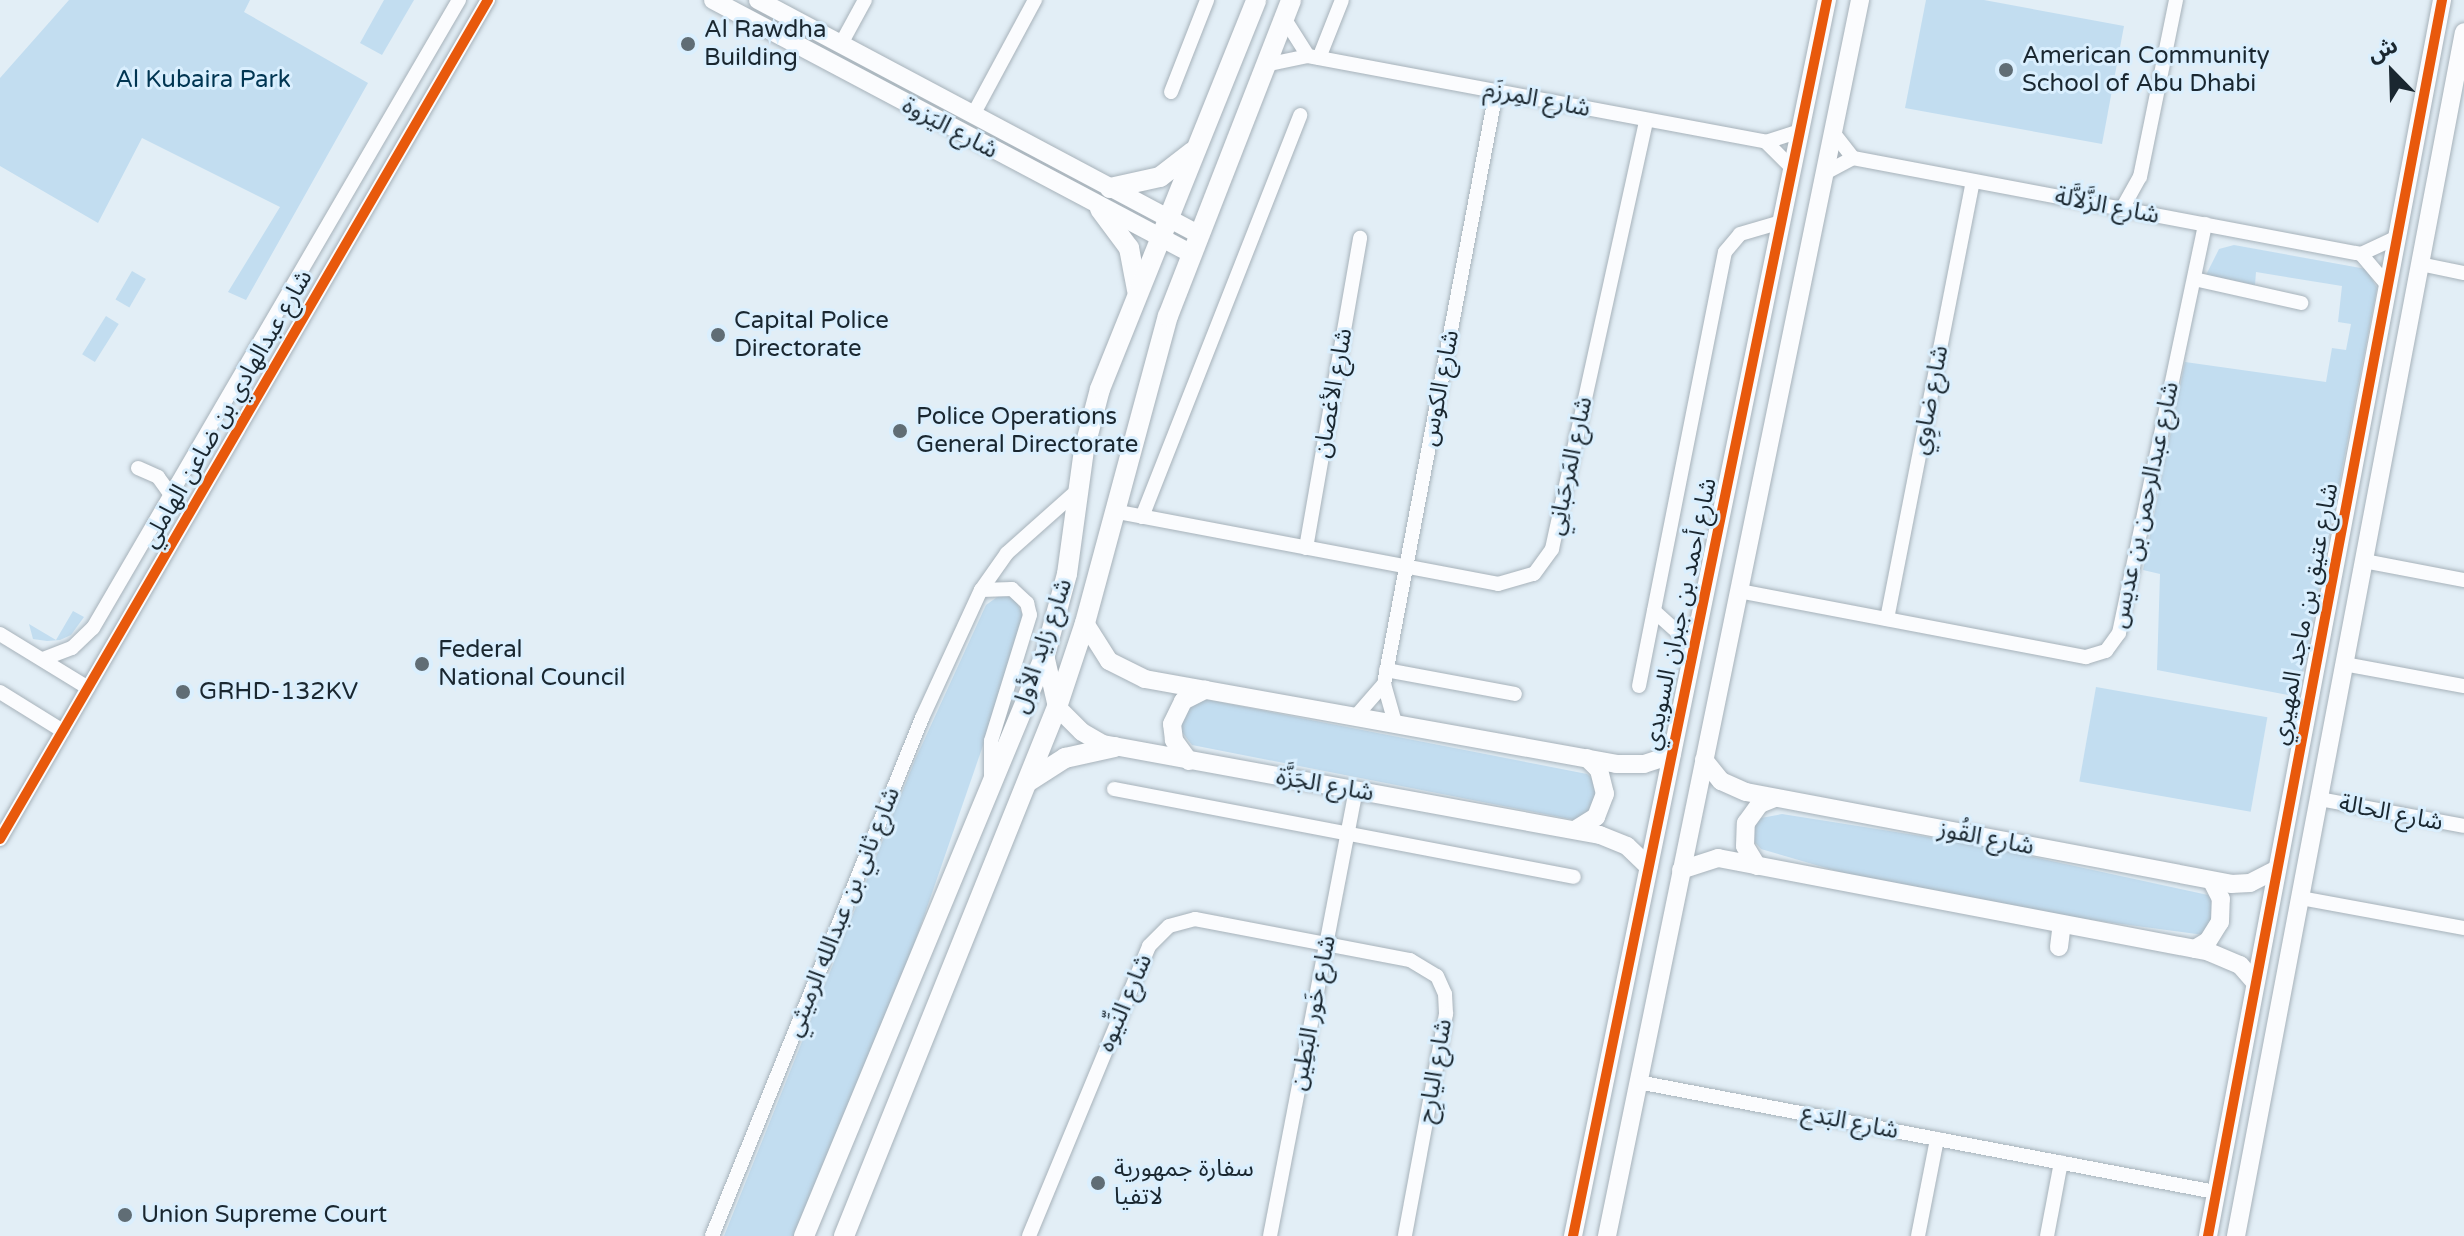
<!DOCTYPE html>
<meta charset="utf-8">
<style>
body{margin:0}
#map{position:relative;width:2464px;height:1236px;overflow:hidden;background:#e2eef6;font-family:"Varela Round","Noto Sans Arabic",sans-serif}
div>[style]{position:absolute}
.green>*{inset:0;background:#c2ddf0;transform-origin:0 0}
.roads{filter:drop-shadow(0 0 2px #a7b2ba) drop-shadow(0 0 2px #a7b2ba)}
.minor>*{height:14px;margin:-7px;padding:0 7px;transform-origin:7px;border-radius:7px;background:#fbfcfe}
.tertiary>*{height:18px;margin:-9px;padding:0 9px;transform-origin:9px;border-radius:9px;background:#fbfcfe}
.secondary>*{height:20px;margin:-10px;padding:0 10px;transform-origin:10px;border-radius:10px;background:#fbfcfe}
.cycleway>*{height:10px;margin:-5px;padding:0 5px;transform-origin:5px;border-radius:5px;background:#e8590c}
.dots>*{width:22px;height:22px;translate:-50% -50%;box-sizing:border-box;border:4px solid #daeffe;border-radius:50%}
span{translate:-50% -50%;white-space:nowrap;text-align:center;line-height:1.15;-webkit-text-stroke:6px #daeffe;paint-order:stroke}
.poi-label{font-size:24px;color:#1a2730}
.left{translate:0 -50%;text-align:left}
.park-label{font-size:24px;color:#003552}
.street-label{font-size:24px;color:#1a2730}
.north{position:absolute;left:2352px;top:32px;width:80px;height:80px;-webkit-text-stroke:6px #daeffe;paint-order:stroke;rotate:337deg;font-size:22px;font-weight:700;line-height:32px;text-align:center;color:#1a2730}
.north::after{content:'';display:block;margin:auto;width:28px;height:36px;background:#1a2730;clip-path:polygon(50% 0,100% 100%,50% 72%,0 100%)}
</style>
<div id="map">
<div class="green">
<i style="clip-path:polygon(69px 0,250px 0,244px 12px,368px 83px,246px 300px,228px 292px,280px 207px,142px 138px,98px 223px,0 166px,0 78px)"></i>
<i style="clip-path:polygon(384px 0,414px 0,382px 55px,360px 43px)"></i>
<i style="clip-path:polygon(1926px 0,1984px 0,2124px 26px,2102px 144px,1905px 108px)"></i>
<i style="clip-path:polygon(2234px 245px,2366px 269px,2377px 288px,2298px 697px,2157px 670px,2160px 574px,2143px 570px,2185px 362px,2326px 382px,2332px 348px,2346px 350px,2351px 324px,2338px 322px,2342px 286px,2256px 272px,2255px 285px,2206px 275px,2219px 249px)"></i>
<i style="left:132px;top:271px;width:16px;height:33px;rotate:30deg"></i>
<i style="left:106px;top:316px;width:15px;height:45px;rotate:32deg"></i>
<i style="clip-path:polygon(1000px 595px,1014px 598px,1026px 621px,903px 977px,794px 1236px,724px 1236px,915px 760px,986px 605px)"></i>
<i style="clip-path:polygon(73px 611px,84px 617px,71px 635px,60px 640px,47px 641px,33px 639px,29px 624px,56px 640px)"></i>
<i style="left:2096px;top:687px;width:174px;height:96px;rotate:10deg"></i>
<i style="clip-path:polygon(1204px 699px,1587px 774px,1597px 782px,1603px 803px,1580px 821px,1192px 745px,1178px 727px,1181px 711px)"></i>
<i style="clip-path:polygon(1782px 814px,1978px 845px,2208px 895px,2219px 907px,2204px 935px,2024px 911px,1864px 879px,1761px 849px,1753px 840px,1753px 828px,1761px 818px)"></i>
</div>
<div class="roads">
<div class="minor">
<i style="left:1284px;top:18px;width:45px;rotate:57.7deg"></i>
<i style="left:841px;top:44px;width:50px;rotate:-61.4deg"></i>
<i style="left:1319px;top:58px;width:62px;rotate:-68.4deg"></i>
<i style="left:1265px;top:65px;width:44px;rotate:-11.8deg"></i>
<i style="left:1308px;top:56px;width:466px;rotate:10.6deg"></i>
<i style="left:1766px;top:142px;width:36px;rotate:-18deg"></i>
<i style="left:1171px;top:92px;width:99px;rotate:-68.6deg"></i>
<i style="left:973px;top:115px;width:131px;rotate:-61.7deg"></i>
<i style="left:1832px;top:131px;width:34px;rotate:52deg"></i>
<i style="left:1766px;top:142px;width:37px;rotate:45deg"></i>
<i style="left:1823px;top:174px;width:34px;rotate:-28deg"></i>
<i style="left:1853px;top:158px;width:517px;rotate:10.7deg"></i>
<i style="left:2361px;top:254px;width:40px;rotate:-25deg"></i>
<i style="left:2122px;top:209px;width:37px;rotate:-61deg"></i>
<i style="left:2140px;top:177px;width:181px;rotate:-78.5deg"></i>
<i style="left:2361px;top:254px;width:42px;rotate:49.8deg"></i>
<i style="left:2420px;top:264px;width:45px;rotate:11.6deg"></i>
<i style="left:2194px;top:279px;width:110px;rotate:12.6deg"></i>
<i style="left:138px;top:468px;width:22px;rotate:24deg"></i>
<i style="left:158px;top:477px;width:22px;rotate:54deg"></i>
<i style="left:1113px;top:511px;width:392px;rotate:10.7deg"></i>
<i style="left:1498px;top:584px;width:37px;rotate:-16deg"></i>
<i style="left:1534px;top:574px;width:31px;rotate:-54deg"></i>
<i style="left:1552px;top:549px;width:439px;rotate:-77.6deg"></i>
<i style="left:1142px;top:517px;width:432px;rotate:-68.5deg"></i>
<i style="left:1306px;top:548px;width:315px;rotate:-80.1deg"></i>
<i style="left:2364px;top:561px;width:102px;rotate:10.8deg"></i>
<i style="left:981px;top:590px;width:31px;rotate:-2deg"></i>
<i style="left:1012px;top:589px;width:21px;rotate:43deg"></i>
<i style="left:1027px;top:603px;width:12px;rotate:76deg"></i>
<i style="left:1030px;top:615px;width:132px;rotate:107.2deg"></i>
<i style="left:991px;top:741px;width:42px;rotate:90deg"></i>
<i style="left:1739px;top:591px;width:353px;rotate:10.8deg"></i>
<i style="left:2086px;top:657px;width:21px;rotate:-17deg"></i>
<i style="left:2106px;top:651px;width:22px;rotate:-54deg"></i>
<i style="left:2119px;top:633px;width:418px;rotate:-78.1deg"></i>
<i style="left:1654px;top:611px;width:54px;rotate:42deg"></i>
<i style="left:1887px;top:619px;width:446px;rotate:-78.9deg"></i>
<i style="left:0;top:634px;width:103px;rotate:31.5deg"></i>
<i style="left:43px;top:659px;width:31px;rotate:-21deg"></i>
<i style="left:72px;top:648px;width:29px;rotate:-44deg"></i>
<i style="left:93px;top:628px;width:727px;rotate:-59.77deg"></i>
<i style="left:2344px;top:664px;width:122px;rotate:10.4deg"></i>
<i style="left:1386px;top:670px;width:131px;rotate:10.5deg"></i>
<i style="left:1384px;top:684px;width:41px;rotate:74.2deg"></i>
<i style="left:1639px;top:686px;width:442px;rotate:-78.8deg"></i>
<i style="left:1725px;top:252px;width:23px;rotate:-50deg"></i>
<i style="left:1740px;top:234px;width:43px;rotate:-16.3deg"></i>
<i style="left:0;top:692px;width:74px;rotate:31.8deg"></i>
<i style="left:1356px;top:716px;width:43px;rotate:-48.8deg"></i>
<i style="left:1384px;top:684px;width:603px;rotate:-79.29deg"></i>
<i style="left:1114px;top:789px;width:468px;rotate:10.8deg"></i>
<i style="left:2319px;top:799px;width:147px;rotate:10.5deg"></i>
<i style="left:0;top:839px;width:971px;rotate:-59.82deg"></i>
<i style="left:2300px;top:898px;width:167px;rotate:10.4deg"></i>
<i style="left:1638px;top:1082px;width:587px;rotate:10.79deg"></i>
<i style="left:712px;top:1236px;width:559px;rotate:-67.93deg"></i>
<i style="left:922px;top:718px;width:141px;rotate:-65.3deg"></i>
<i style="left:981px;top:590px;width:45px;rotate:-54.9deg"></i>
<i style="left:1007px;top:553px;width:95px;rotate:-41.6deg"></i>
<i style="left:1029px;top:1236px;width:314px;rotate:-67.5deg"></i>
<i style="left:1149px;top:946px;width:28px;rotate:-45deg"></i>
<i style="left:1169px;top:926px;width:27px;rotate:-15deg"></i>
<i style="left:1195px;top:919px;width:219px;rotate:10.8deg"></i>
<i style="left:1410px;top:960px;width:31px;rotate:31deg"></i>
<i style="left:1437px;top:976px;width:20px;rotate:66deg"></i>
<i style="left:1445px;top:994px;width:20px;rotate:87deg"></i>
<i style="left:1446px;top:1014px;width:226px;rotate:100.5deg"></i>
<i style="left:1270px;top:1236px;width:453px;rotate:-79.1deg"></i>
<i style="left:1918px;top:1236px;width:99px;rotate:-78.9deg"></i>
<i style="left:2047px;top:1236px;width:75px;rotate:-79.3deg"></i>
</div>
<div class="tertiary">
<i style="left:713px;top:0;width:540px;rotate:27.94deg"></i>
<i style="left:758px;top:0;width:496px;rotate:28deg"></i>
<i style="left:1085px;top:623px;width:45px;rotate:57.7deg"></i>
<i style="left:1109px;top:661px;width:40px;rotate:26.6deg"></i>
<i style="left:1145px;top:679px;width:479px;rotate:10.2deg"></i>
<i style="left:1616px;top:764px;width:28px"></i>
<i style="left:1644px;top:764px;width:29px;rotate:-18deg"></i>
<i style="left:1045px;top:655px;width:53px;rotate:77deg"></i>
<i style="left:1057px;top:707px;width:35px;rotate:45deg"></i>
<i style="left:1082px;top:732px;width:24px;rotate:30deg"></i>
<i style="left:1103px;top:744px;width:505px;rotate:10.38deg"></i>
<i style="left:1600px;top:835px;width:29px;rotate:22deg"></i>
<i style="left:1627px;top:846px;width:30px;rotate:44deg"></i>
<i style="left:1704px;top:760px;width:27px;rotate:51deg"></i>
<i style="left:1721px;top:781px;width:27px;rotate:24deg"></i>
<i style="left:1746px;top:792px;width:494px;rotate:10.7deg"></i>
<i style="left:2231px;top:884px;width:19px;rotate:-3deg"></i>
<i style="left:2250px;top:883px;width:29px;rotate:-27deg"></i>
<i style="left:1189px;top:761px;width:26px;rotate:-126deg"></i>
<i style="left:1174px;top:740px;width:16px;rotate:-97deg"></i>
<i style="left:1172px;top:724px;width:25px;rotate:-64deg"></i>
<i style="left:1183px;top:701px;width:25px;rotate:-27deg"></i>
<i style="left:1575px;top:830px;width:25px;rotate:-32deg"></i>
<i style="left:1596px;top:817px;width:25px;rotate:-69deg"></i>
<i style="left:1605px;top:794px;width:25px;rotate:-104deg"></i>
<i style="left:1599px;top:770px;width:17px;rotate:-135deg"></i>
<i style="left:1757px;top:866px;width:23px;rotate:-121deg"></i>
<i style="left:1745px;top:846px;width:23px;rotate:-88deg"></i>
<i style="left:1746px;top:823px;width:24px;rotate:-54deg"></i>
<i style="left:1760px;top:804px;width:16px;rotate:-22deg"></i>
<i style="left:1681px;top:870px;width:39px;rotate:-18deg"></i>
<i style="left:1718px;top:858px;width:500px;rotate:10.8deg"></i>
<i style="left:2209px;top:952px;width:34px;rotate:23deg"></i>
<i style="left:2240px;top:965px;width:23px;rotate:49deg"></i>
<i style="left:2059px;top:947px;width:23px;rotate:-83deg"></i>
<i style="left:2195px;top:949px;width:15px;rotate:-32deg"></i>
<i style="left:2208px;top:941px;width:22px;rotate:-58deg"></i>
<i style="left:2220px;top:922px;width:23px;rotate:-88deg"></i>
<i style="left:2221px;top:899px;width:20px;rotate:-117deg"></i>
<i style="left:1573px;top:1236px;width:1262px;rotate:-78.39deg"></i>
<i style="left:1607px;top:1236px;width:1262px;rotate:-78.43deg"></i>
<i style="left:2208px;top:1236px;width:1258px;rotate:-79.28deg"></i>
<i style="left:2236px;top:1236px;width:1225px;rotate:-79.28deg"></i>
</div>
<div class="secondary">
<i style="left:1110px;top:188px;width:51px;rotate:-12.4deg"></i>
<i style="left:1160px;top:177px;width:41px;rotate:-38deg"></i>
<i style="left:1100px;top:209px;width:49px;rotate:53.4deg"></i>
<i style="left:1129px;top:248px;width:43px;rotate:79.2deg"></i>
<i style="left:1029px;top:781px;width:43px;rotate:-32.6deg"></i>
<i style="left:1065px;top:758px;width:51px;rotate:-12.4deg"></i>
<i style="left:804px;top:1236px;width:629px;rotate:-67.47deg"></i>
<i style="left:1045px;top:655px;width:84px;rotate:-74.8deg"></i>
<i style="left:1067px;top:574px;width:125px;rotate:-82.2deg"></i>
<i style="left:1084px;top:450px;width:63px;rotate:-75.3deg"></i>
<i style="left:1100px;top:389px;width:419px;rotate:-68.1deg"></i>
<i style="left:844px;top:1236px;width:570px;rotate:-68.07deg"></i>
<i style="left:1057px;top:707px;width:89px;rotate:-71.6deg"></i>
<i style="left:1085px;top:623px;width:318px;rotate:-74.9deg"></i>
<i style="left:1168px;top:316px;width:339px;rotate:-68.7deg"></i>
</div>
</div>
<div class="cycleway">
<i style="left:0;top:839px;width:971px;rotate:-59.82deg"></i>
<i style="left:1573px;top:1236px;width:1262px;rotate:-78.39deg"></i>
<i style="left:2208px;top:1236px;width:1258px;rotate:-79.28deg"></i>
</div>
<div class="dots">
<i style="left:688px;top:44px;background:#606d75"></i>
<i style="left:2006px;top:70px;background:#606d75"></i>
<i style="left:718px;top:335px;background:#606d75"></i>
<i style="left:900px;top:431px;background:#606d75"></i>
<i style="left:422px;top:664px;background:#606d75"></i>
<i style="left:183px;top:692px;background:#606d75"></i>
<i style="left:1098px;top:1183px;background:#606d75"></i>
<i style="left:125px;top:1215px;background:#606d75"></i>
</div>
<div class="poi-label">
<span class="left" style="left:704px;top:44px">Al Rawdha<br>Building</span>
<span class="left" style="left:2022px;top:70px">American Community<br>School of Abu Dhabi</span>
<span class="left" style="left:734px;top:335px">Capital Police<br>Directorate</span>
<span class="left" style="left:916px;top:431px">Police Operations<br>General Directorate</span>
<span class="left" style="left:438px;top:664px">Federal<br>National Council</span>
<span class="left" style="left:199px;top:692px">GRHD-132KV</span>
<span class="left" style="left:1114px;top:1183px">سفارة جمهورية<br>لاتفيا</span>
<span class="left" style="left:141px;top:1215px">Union Supreme Court</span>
</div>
<div class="park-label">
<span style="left:203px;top:80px">Al Kubaira Park</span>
</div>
<div class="street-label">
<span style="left:1537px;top:99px;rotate:11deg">شارع المِرزَم</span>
<span style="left:950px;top:128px;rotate:28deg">شارع اليَزوة</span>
<span style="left:2107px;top:206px;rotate:11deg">شارع الزَّلاَّلة</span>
<span style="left:1440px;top:388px;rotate:-79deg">شارع الكوس</span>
<span style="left:1333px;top:393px;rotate:-80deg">شارع الأغصان</span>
<span style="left:1930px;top:400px;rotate:-79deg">شارع ضاوِي</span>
<span style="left:227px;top:409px;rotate:-60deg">شارع عبدالهادي بن ضاعن الهاملي</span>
<span style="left:1570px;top:466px;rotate:-78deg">شارع المَرحَبانِي</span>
<span style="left:2145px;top:505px;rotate:-78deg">شارع عبدالرحمن بن عديس</span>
<span style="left:1680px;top:614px;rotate:-78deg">شارع أحمد بن جبران السويدي</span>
<span style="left:2305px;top:614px;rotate:-79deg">شارع عتيق بن ماجد المهيري</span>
<span style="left:1042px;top:646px;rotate:-71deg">شارع زايد الأول</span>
<span style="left:1325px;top:785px;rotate:10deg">شارع الجَزَّة</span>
<span style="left:2391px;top:813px;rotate:11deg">شارع الحالة</span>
<span style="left:1986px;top:838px;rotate:11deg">شارع القُوز</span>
<span style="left:843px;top:912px;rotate:-68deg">شارع ثاني بن عبدالله الرميثي</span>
<span style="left:1125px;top:1003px;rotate:-67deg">شارع النِّيوه</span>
<span style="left:1313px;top:1013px;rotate:-79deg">شارع خَور البَطِين</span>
<span style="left:1435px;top:1071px;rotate:-80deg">شارع اليارِح</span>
<span style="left:1850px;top:1122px;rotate:11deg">شارع البَدع</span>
</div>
<div class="north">ش</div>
</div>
